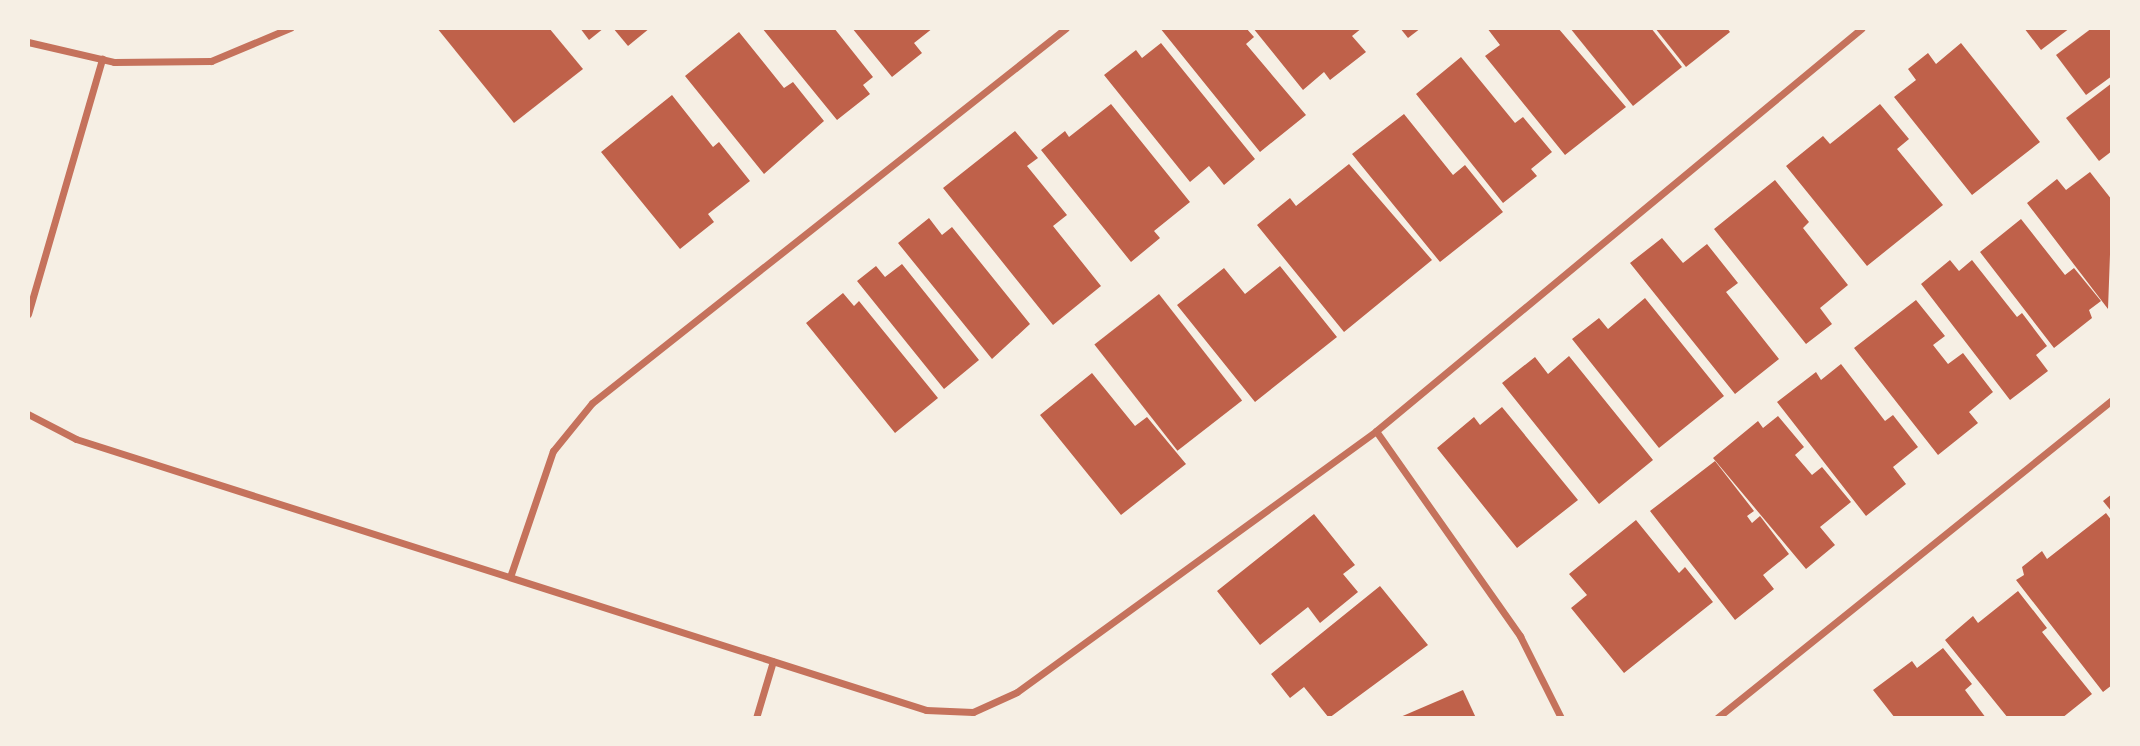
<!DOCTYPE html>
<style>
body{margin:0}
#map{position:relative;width:2140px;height:746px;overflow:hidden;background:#f6efe4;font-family:"Varela Round",sans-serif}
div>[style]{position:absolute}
.building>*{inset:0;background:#bf614a;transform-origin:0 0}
.minor>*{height:7px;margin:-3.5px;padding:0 3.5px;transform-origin:3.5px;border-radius:3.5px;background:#c5725c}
span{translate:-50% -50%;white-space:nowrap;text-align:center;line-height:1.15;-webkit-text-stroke:5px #f6efe4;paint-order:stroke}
.frame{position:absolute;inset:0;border:30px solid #f6efe4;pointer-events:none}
</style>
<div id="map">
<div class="building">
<i style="clip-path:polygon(437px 28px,549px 28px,583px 69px,514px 123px)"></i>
<i style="clip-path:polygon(580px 28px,604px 28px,589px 40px)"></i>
<i style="clip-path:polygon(613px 28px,650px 28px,628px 46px)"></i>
<i style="clip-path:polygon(762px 28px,834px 28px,873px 77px,863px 85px,870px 94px,837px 120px)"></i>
<i style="clip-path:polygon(852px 28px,933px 28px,914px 43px,922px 53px,892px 77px)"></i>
<i style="clip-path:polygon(1160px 28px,1246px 28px,1254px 37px,1246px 44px,1306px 115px,1260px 152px)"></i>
<i style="clip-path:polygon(1253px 28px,1362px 28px,1352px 36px,1366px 52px,1330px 80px,1324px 72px,1303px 90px)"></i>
<i style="clip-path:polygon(1400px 28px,1421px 28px,1408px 38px)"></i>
<i style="clip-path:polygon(1487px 28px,1558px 28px,1626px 107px,1565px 155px,1485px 56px,1500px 45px)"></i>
<i style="clip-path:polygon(1570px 28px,1651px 28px,1682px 67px,1633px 106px)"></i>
<i style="clip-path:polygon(1655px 28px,1727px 28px,1730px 32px,1686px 67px)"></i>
<i style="clip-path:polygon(2024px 28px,2070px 28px,2041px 50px)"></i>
<i style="clip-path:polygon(2092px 28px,2112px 28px,2112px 76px,2086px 95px,2056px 55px)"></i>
<i style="clip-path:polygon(739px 32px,784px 88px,793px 82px,824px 121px,764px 174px,685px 76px)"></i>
<i style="clip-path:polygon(1161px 43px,1255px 159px,1224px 185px,1209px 166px,1190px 182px,1104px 75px,1136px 50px,1142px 58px)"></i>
<i style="clip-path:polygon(1961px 43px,2040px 142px,1972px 195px,1894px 97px,1916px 80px,1908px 69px,1928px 53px,1936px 64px)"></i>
<i style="clip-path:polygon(1461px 57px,1515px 123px,1523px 117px,1552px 152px,1531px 169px,1537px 176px,1503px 203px,1416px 94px)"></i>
<i style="clip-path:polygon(2112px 83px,2112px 151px,2099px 161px,2066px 118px)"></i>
<i style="clip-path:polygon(672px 95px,713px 147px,719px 142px,750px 181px,708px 214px,714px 222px,680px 249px,601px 152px)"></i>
<i style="clip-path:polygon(1111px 104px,1190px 202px,1154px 231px,1160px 238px,1131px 262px,1041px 150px,1065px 131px,1069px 137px)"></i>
<i style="clip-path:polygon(1880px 104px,1909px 139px,1897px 149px,1943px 205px,1867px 266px,1786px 166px,1823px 136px,1830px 144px)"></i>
<i style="clip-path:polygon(1404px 114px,1453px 175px,1465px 165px,1503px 212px,1440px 262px,1352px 154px)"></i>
<i style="clip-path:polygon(1015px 131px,1038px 158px,1027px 166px,1067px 215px,1053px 226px,1101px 286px,1053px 325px,943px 188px)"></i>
<i style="clip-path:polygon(1349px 164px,1432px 260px,1344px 332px,1257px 225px,1290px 198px,1296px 206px)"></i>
<i style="clip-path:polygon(2090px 172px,2112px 200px,2108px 309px,2027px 203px,2057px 179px,2066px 190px)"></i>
<i style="clip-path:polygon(1775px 180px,1809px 222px,1803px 228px,1848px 285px,1820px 308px,1832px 324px,1806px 344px,1714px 229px)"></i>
<i style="clip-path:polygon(929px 218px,942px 235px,952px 227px,1030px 324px,992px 359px,898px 243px)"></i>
<i style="clip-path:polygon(2021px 219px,2065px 275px,2074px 268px,2101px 301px,2089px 310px,2092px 318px,2054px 348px,1980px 252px)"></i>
<i style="clip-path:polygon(1662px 238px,1683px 263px,1707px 244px,1738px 283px,1726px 292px,1779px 359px,1735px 394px,1630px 263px)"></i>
<i style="clip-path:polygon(1950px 260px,1959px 271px,1972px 260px,2017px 317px,2022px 313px,2047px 346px,2036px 355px,2048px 371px,2010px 400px,1921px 284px)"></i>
<i style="clip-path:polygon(902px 264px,979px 360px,944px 389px,857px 281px,876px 266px,885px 277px)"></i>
<i style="clip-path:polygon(1280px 266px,1337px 337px,1255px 402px,1177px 305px,1224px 268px,1245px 294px)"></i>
<i style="clip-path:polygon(843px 293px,854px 306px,859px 301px,938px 398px,895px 433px,806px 323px)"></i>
<i style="left:1159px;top:294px;width:135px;height:82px;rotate:52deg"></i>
<i style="clip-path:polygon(1645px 298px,1724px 396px,1659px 448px,1572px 339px,1599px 318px,1608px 329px)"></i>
<i style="clip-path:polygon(1916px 300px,1945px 336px,1933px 345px,1948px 364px,1963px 353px,1993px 392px,1969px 412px,1978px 423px,1938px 455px,1854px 348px)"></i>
<i style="clip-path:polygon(1569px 356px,1653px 460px,1599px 504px,1502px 383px,1535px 357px,1548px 374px)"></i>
<i style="clip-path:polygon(1841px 364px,1885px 421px,1893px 415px,1918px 447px,1893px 467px,1906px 484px,1866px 516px,1777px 402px,1816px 372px,1821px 380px)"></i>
<i style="clip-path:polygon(1092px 373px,1135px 426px,1147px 417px,1186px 464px,1121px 515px,1040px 415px)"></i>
<i style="clip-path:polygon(1502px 407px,1578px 500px,1517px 548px,1437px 448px,1474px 417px,1480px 425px)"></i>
<i style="clip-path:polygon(1778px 416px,1804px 447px,1795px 455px,1812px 475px,1822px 467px,1851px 502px,1820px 527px,1835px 545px,1806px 569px,1713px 458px,1758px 421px,1763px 428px)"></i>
<i style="clip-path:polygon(1715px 461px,1754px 511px,1747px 516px,1752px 523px,1760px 516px,1789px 554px,1763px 575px,1774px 589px,1735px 620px,1650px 511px)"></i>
<i style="clip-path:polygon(2112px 494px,2112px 512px,2103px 501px)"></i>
<i style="clip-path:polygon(2106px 513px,2112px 521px,2112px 685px,2103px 692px,2016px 580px,2024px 575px,2022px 567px,2042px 551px,2047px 559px)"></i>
<i style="clip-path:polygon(1314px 514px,1355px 565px,1343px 574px,1358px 592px,1320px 623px,1308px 607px,1260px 645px,1217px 591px)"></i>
<i style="clip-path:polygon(1636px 520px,1679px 573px,1685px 567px,1713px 602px,1624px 673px,1571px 608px,1587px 595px,1569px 574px)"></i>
<i style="clip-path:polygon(1380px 586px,1428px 645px,1329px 718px,1304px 687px,1290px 698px,1271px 674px)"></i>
<i style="clip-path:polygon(2018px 591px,2047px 628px,2042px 632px,2092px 694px,2062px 718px,2008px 718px,1945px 640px,1973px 616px,1978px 623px)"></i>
<i style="clip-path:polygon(1943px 648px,1972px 684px,1965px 690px,1986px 718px,1895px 718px,1873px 690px,1912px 661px,1917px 668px)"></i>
<i style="clip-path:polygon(1463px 690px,1476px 718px,1398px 718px)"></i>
</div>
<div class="minor">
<i style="left:28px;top:42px;width:88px;rotate:13.1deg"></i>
<i style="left:114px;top:62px;width:97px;rotate:-0.6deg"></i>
<i style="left:211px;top:61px;width:86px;rotate:-22.7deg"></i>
<i style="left:28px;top:314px;width:266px;rotate:-73.8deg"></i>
<i style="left:28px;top:414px;width:54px;rotate:27.5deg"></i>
<i style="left:76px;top:439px;width:892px;rotate:17.68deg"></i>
<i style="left:926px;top:710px;width:47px;rotate:2.4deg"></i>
<i style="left:973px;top:712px;width:48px;rotate:-24.4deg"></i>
<i style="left:1017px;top:692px;width:444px;rotate:-36deg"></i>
<i style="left:1376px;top:431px;width:631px;rotate:-39.67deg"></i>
<i style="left:1376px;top:431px;width:251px;rotate:54.9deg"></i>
<i style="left:1520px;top:636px;width:92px;rotate:63.4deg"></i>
<i style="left:510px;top:577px;width:133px;rotate:-71.2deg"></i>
<i style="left:553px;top:451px;width:62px;rotate:-50.9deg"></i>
<i style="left:592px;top:403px;width:604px;rotate:-38.35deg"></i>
<i style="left:756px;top:718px;width:59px;rotate:-73.4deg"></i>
<i style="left:1717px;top:718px;width:507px;rotate:-38.84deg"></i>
</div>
<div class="frame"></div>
</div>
